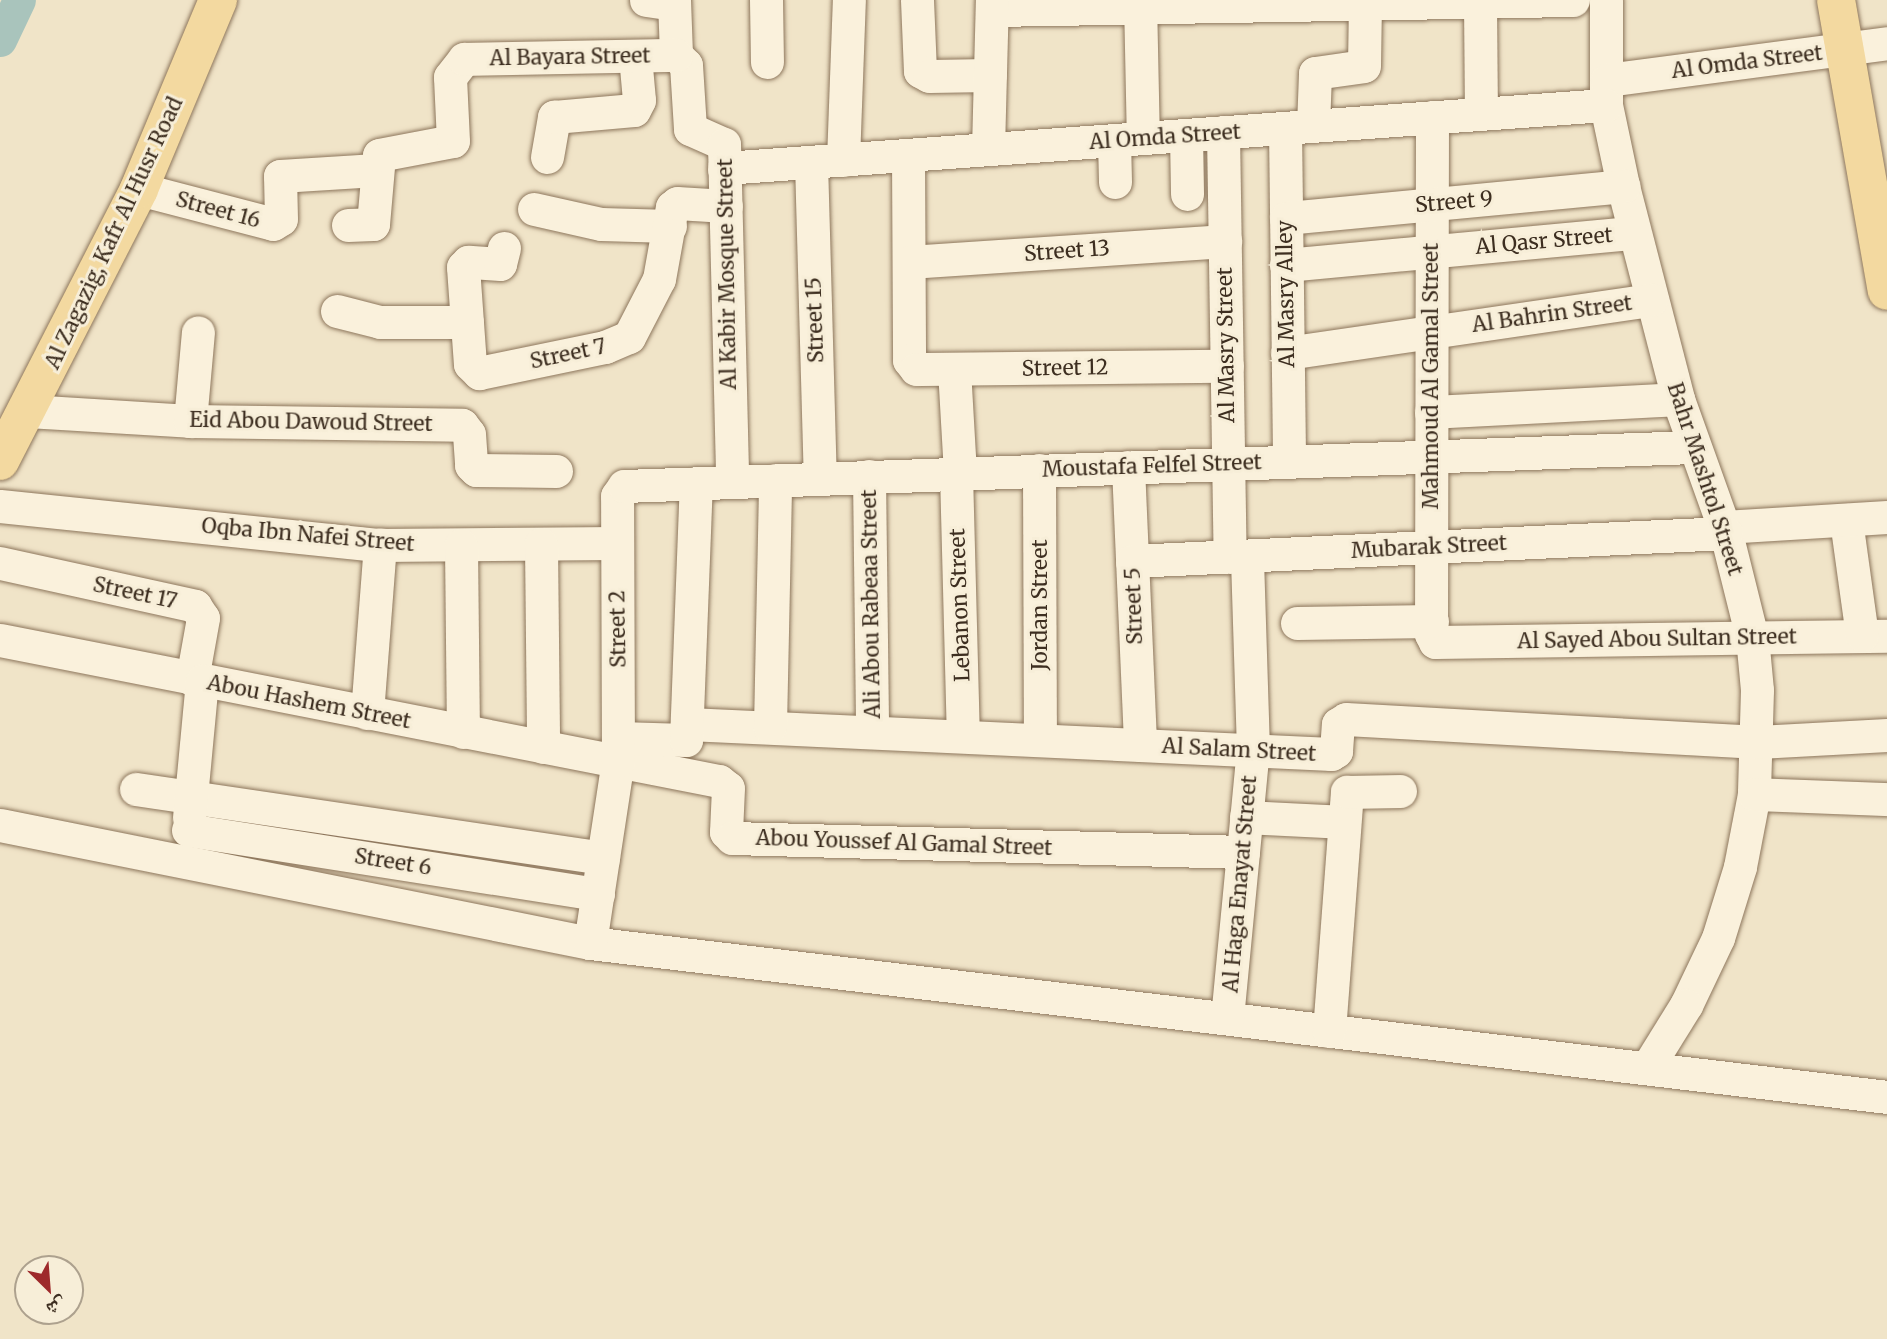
<!DOCTYPE html>
<meta charset="utf-8">
<style>
body{margin:0}
#map{position:relative;width:1887px;height:1339px;overflow:hidden;background:#f0e4c8;font-family:Merriweather,"Noto Naskh Arabic",serif}
div>[style]{position:absolute}
.canal>*{height:33px;margin:-16.5px;padding:0 16.5px;transform-origin:16.5px;border-radius:16.5px;background:#a9c4bc}
.roads{filter:drop-shadow(0 0 2px #8d765c) drop-shadow(0 0 2px #8d765c)}
.minor>*{height:33px;margin:-16.5px;padding:0 16.5px;transform-origin:16.5px;border-radius:16.5px;background:#faf1dc}
.major>*{height:38px;margin:-19px;padding:0 19px;transform-origin:19px;border-radius:19px;background:#f3d9a0}
span{translate:-50% -50%;white-space:nowrap;text-align:center;line-height:1.15;-webkit-text-stroke:6px #f7eed8;paint-order:stroke}
.street-label{font-size:21px;color:#3d2e20}
.north{position:absolute;left:14px;top:1255px;width:70px;height:70px;box-sizing:border-box;background:#f7eed8;border:2px solid #ada18e;border-radius:50%;rotate:155deg;font-size:19px;font-weight:700;line-height:28px;text-align:center;color:#3d2e20}
.north::after{content:'';display:block;margin:auto;width:24px;height:32px;background:#9e2a2b;clip-path:polygon(50% 0,100% 100%,50% 72%,0 100%)}
</style>
<div id="map">
<div class="canal">
<i style="left:0;top:40px;width:44px;rotate:-64.6deg"></i>
</div>
<div class="roads">
<div class="minor">
<i style="left:646px;top:0;width:28px;rotate:8deg"></i>
<i style="left:674px;top:0;width:55px;rotate:87.9deg"></i>
<i style="left:766px;top:0;width:62px;rotate:89.1deg"></i>
<i style="left:917px;top:0;width:71px;rotate:87.6deg"></i>
<i style="left:920px;top:71px;width:10px;rotate:29deg"></i>
<i style="left:929px;top:76px;width:61px;rotate:-0.9deg"></i>
<i style="left:1140px;top:0;width:138px;rotate:88.8deg"></i>
<i style="left:1606px;top:0;width:105px;rotate:90deg"></i>
<i style="left:1606px;top:105px;width:83px;rotate:78.1deg"></i>
<i style="left:1623px;top:186px;width:220px;rotate:75.5deg"></i>
<i style="left:1678px;top:399px;width:142px;rotate:70.3deg"></i>
<i style="left:1726px;top:533px;width:107px;rotate:76deg"></i>
<i style="left:1752px;top:637px;width:53px;rotate:84.6deg"></i>
<i style="left:1757px;top:690px;width:104px;rotate:91.7deg"></i>
<i style="left:1754px;top:794px;width:74px;rotate:100.9deg"></i>
<i style="left:1740px;top:867px;width:74px;rotate:107.2deg"></i>
<i style="left:1718px;top:938px;width:74px;rotate:115.5deg"></i>
<i style="left:1686px;top:1005px;width:74px;rotate:121.8deg"></i>
<i style="left:1480px;top:2px;width:112px;rotate:89.5deg"></i>
<i style="left:992px;top:10px;width:581px;rotate:-0.99deg"></i>
<i style="left:676px;top:55px;width:14px;rotate:45deg"></i>
<i style="left:686px;top:65px;width:64px;rotate:86.4deg"></i>
<i style="left:690px;top:129px;width:37px;rotate:24deg"></i>
<i style="left:724px;top:144px;width:337px;rotate:88.6deg"></i>
<i style="left:1607px;top:80px;width:282px;rotate:-7.5deg"></i>
<i style="left:1432px;top:117px;width:517px;rotate:90.11deg"></i>
<i style="left:1431px;top:634px;width:9px;rotate:63deg"></i>
<i style="left:1435px;top:642px;width:452px;rotate:-0.8deg"></i>
<i style="left:1313px;top:126px;width:53px;rotate:-87.8deg"></i>
<i style="left:1315px;top:73px;width:49px;rotate:-8.1deg"></i>
<i style="left:1364px;top:66px;width:66px;rotate:-89.1deg"></i>
<i style="left:1285px;top:128px;width:333px;rotate:89.3deg"></i>
<i style="left:1223px;top:132px;width:425px;rotate:89.1deg"></i>
<i style="left:1186px;top:135px;width:59px;rotate:89deg"></i>
<i style="left:1114px;top:140px;width:42px;rotate:88.6deg"></i>
<i style="left:988px;top:149px;width:149px;rotate:-88.5deg"></i>
<i style="left:908px;top:155px;width:205px;rotate:89.7deg"></i>
<i style="left:909px;top:360px;width:11px;rotate:52deg"></i>
<i style="left:916px;top:369px;width:311px;rotate:-0.6deg"></i>
<i style="left:547px;top:157px;width:41px;rotate:-80.1deg"></i>
<i style="left:554px;top:117px;width:80px;rotate:-5deg"></i>
<i style="left:634px;top:110px;width:11px;rotate:-63deg"></i>
<i style="left:639px;top:100px;width:44px;rotate:-95.2deg"></i>
<i style="left:843px;top:160px;width:160px;rotate:-87.9deg"></i>
<i style="left:811px;top:162px;width:316px;rotate:88.4deg"></i>
<i style="left:724px;top:168px;width:884px;rotate:-4.09deg"></i>
<i style="left:139px;top:189px;width:138px;rotate:14.6deg"></i>
<i style="left:273px;top:224px;width:9px;rotate:-32deg"></i>
<i style="left:281px;top:219px;width:43px;rotate:-91.3deg"></i>
<i style="left:280px;top:176px;width:96px;rotate:-3.6deg"></i>
<i style="left:534px;top:209px;width:69px;rotate:12.6deg"></i>
<i style="left:601px;top:224px;width:69px;rotate:1.7deg"></i>
<i style="left:1286px;top:218px;width:339px;rotate:-5.4deg"></i>
<i style="left:348px;top:225px;width:25px;rotate:-2deg"></i>
<i style="left:373px;top:224px;width:69px;rotate:-85deg"></i>
<i style="left:379px;top:155px;width:75px;rotate:-10.7deg"></i>
<i style="left:453px;top:141px;width:64px;rotate:-92.7deg"></i>
<i style="left:450px;top:77px;width:23px;rotate:-52deg"></i>
<i style="left:464px;top:59px;width:212px;rotate:-1.1deg"></i>
<i style="left:504px;top:248px;width:16px;rotate:104deg"></i>
<i style="left:500px;top:264px;width:32px;rotate:-176deg"></i>
<i style="left:468px;top:262px;width:7px;rotate:135deg"></i>
<i style="left:463px;top:267px;width:97px;rotate:85.9deg"></i>
<i style="left:470px;top:364px;width:13px;rotate:45deg"></i>
<i style="left:479px;top:373px;width:129px;rotate:-11.7deg"></i>
<i style="left:605px;top:347px;width:26px;rotate:-23deg"></i>
<i style="left:629px;top:337px;width:65px;rotate:-62.7deg"></i>
<i style="left:659px;top:279px;width:73px;rotate:-79.8deg"></i>
<i style="left:672px;top:207px;width:6px;rotate:-39deg"></i>
<i style="left:677px;top:203px;width:49px;rotate:3.5deg"></i>
<i style="left:909px;top:262px;width:317px;rotate:-3.8deg"></i>
<i style="left:1286px;top:265px;width:349px;rotate:-5.3deg"></i>
<i style="left:337px;top:311px;width:44px;rotate:14.3deg"></i>
<i style="left:380px;top:322px;width:87px"></i>
<i style="left:1287px;top:353px;width:368px;rotate:-8.3deg"></i>
<i style="left:954px;top:369px;width:104px;rotate:86.7deg"></i>
<i style="left:28px;top:411px;width:162px;rotate:3.5deg"></i>
<i style="left:190px;top:421px;width:272px;rotate:0.8deg"></i>
<i style="left:462px;top:425px;width:11px;rotate:52deg"></i>
<i style="left:469px;top:434px;width:31px;rotate:86deg"></i>
<i style="left:471px;top:465px;width:7px;rotate:45deg"></i>
<i style="left:476px;top:470px;width:80px;rotate:0.7deg"></i>
<i style="left:1431px;top:412px;width:247px;rotate:-3deg"></i>
<i style="left:190px;top:421px;width:89px;rotate:-84.9deg"></i>
<i style="left:1128px;top:467px;width:278px;rotate:87.5deg"></i>
<i style="left:1039px;top:470px;width:270px;rotate:89.8deg"></i>
<i style="left:956px;top:473px;width:263px;rotate:88.5deg"></i>
<i style="left:869px;top:476px;width:256px;rotate:89.3deg"></i>
<i style="left:0;top:506px;width:382px;rotate:5.9deg"></i>
<i style="left:380px;top:545px;width:237px;rotate:-0.5deg"></i>
<i style="left:1846px;top:520px;width:116px;rotate:82.1deg"></i>
<i style="left:1724px;top:527px;width:163px;rotate:-3.5deg"></i>
<i style="left:541px;top:544px;width:203px;rotate:89.4deg"></i>
<i style="left:461px;top:545px;width:187px;rotate:89.4deg"></i>
<i style="left:1132px;top:561px;width:595px;rotate:-2.7deg"></i>
<i style="left:0;top:563px;width:200px;rotate:12.4deg"></i>
<i style="left:195px;top:606px;width:14px;rotate:56deg"></i>
<i style="left:203px;top:618px;width:62px;rotate:100.2deg"></i>
<i style="left:1297px;top:623px;width:135px;rotate:-0.8deg"></i>
<i style="left:0;top:640px;width:733px;rotate:11.1deg"></i>
<i style="left:719px;top:781px;width:11px;rotate:38deg"></i>
<i style="left:728px;top:788px;width:44px;rotate:92.6deg"></i>
<i style="left:726px;top:832px;width:8px;rotate:45deg"></i>
<i style="left:732px;top:838px;width:511px;rotate:1.57deg"></i>
<i style="left:367px;top:713px;width:169px;rotate:-85.6deg"></i>
<i style="left:688px;top:724px;width:644px;rotate:2.67deg"></i>
<i style="left:1331px;top:754px;width:6px;rotate:-31deg"></i>
<i style="left:1336px;top:751px;width:27px;rotate:-86deg"></i>
<i style="left:1338px;top:724px;width:9px;rotate:-32deg"></i>
<i style="left:1346px;top:719px;width:413px;rotate:3.2deg"></i>
<i style="left:1758px;top:742px;width:129px;rotate:-3.1deg"></i>
<i style="left:770px;top:727px;width:247px;rotate:-88.8deg"></i>
<i style="left:619px;top:738px;width:67px;rotate:1.7deg"></i>
<i style="left:686px;top:740px;width:257px;rotate:-87.8deg"></i>
<i style="left:136px;top:789px;width:472px;rotate:8.4deg"></i>
<i style="left:1754px;top:794px;width:133px;rotate:2.2deg"></i>
<i style="left:1246px;top:817px;width:98px;rotate:2.9deg"></i>
<i style="left:189px;top:818px;width:138px;rotate:-84.6deg"></i>
<i style="left:0;top:825px;width:602px;rotate:11.31deg"></i>
<i style="left:590px;top:943px;width:1306px;rotate:6.77deg"></i>
<i style="left:188px;top:830px;width:415px;rotate:8.9deg"></i>
<i style="left:590px;top:943px;width:184px;rotate:-81.3deg"></i>
<i style="left:618px;top:761px;width:265px;rotate:-90.2deg"></i>
<i style="left:617px;top:496px;width:12px;rotate:-55deg"></i>
<i style="left:624px;top:486px;width:1070px;rotate:-2.09deg"></i>
<i style="left:1227px;top:1018px;width:269px;rotate:-84.5deg"></i>
<i style="left:1253px;top:750px;width:194px;rotate:-91.8deg"></i>
<i style="left:1329px;top:1031px;width:240px;rotate:-85.7deg"></i>
<i style="left:1347px;top:792px;width:53px;rotate:-1.1deg"></i>
</div>
<div class="major">
<i style="left:1836px;top:0;width:295px;rotate:80.1deg"></i>
<i style="left:0;top:461px;width:305px;rotate:-62.9deg"></i>
<i style="left:139px;top:189px;width:205px;rotate:-67.3deg"></i>
</div>
</div>
<div class="street-label">
<span style="left:570px;top:57px;rotate:-1deg">Al Bayara Street</span>
<span style="left:1747px;top:62px;rotate:-7deg">Al Omda Street</span>
<span style="left:1165px;top:137px;rotate:-4deg">Al Omda Street</span>
<span style="left:1454px;top:202px;rotate:-5deg">Street 9</span>
<span style="left:218px;top:210px;rotate:15deg">Street 16</span>
<span style="left:114px;top:233px;rotate:-65deg">Al Zagazig, Kafr Al Husr Road</span>
<span style="left:1544px;top:241px;rotate:-5deg">Al Qasr Street</span>
<span style="left:1067px;top:251px;rotate:-4deg">Street 13</span>
<span style="left:727px;top:274px;rotate:-91deg">Al Kabir Mosque Street</span>
<span style="left:1286px;top:294px;rotate:-91deg">Al Masry Alley</span>
<span style="left:1552px;top:314px;rotate:-8deg">Al Bahrin Street</span>
<span style="left:815px;top:320px;rotate:-92deg">Street 15</span>
<span style="left:1226px;top:345px;rotate:-91deg">Al Masry Street</span>
<span style="left:568px;top:354px;rotate:-12deg">Street 7</span>
<span style="left:1065px;top:368px;rotate:-1deg">Street 12</span>
<span style="left:1431px;top:376px;rotate:-90deg">Mahmoud Al Gamal Street</span>
<span style="left:311px;top:422px;rotate:1deg">Eid Abou Dawoud Street</span>
<span style="left:1152px;top:466px;rotate:-2deg">Moustafa Felfel Street</span>
<span style="left:1705px;top:479px;rotate:72deg">Bahr Mashtol Street</span>
<span style="left:308px;top:535px;rotate:5deg">Oqba Ibn Nafei Street</span>
<span style="left:1429px;top:547px;rotate:-3deg">Mubarak Street</span>
<span style="left:135px;top:593px;rotate:12deg">Street 17</span>
<span style="left:871px;top:604px;rotate:-91deg">Ali Abou Rabeaa Street</span>
<span style="left:960px;top:605px;rotate:-92deg">Lebanon Street</span>
<span style="left:1040px;top:605px;rotate:-90deg">Jordan Street</span>
<span style="left:1134px;top:606px;rotate:-92deg">Street 5</span>
<span style="left:618px;top:629px;rotate:-91deg">Street 2</span>
<span style="left:1657px;top:639px;rotate:-1deg">Al Sayed Abou Sultan Street</span>
<span style="left:309px;top:702px;rotate:11deg">Abou Hashem Street</span>
<span style="left:1239px;top:750px;rotate:3deg">Al Salam Street</span>
<span style="left:904px;top:843px;rotate:2deg">Abou Youssef Al Gamal Street</span>
<span style="left:393px;top:862px;rotate:9deg">Street 6</span>
<span style="left:1240px;top:884px;rotate:-85deg">Al Haga Enayat Street</span>
</div>
<div class="north">ش</div>
</div>
